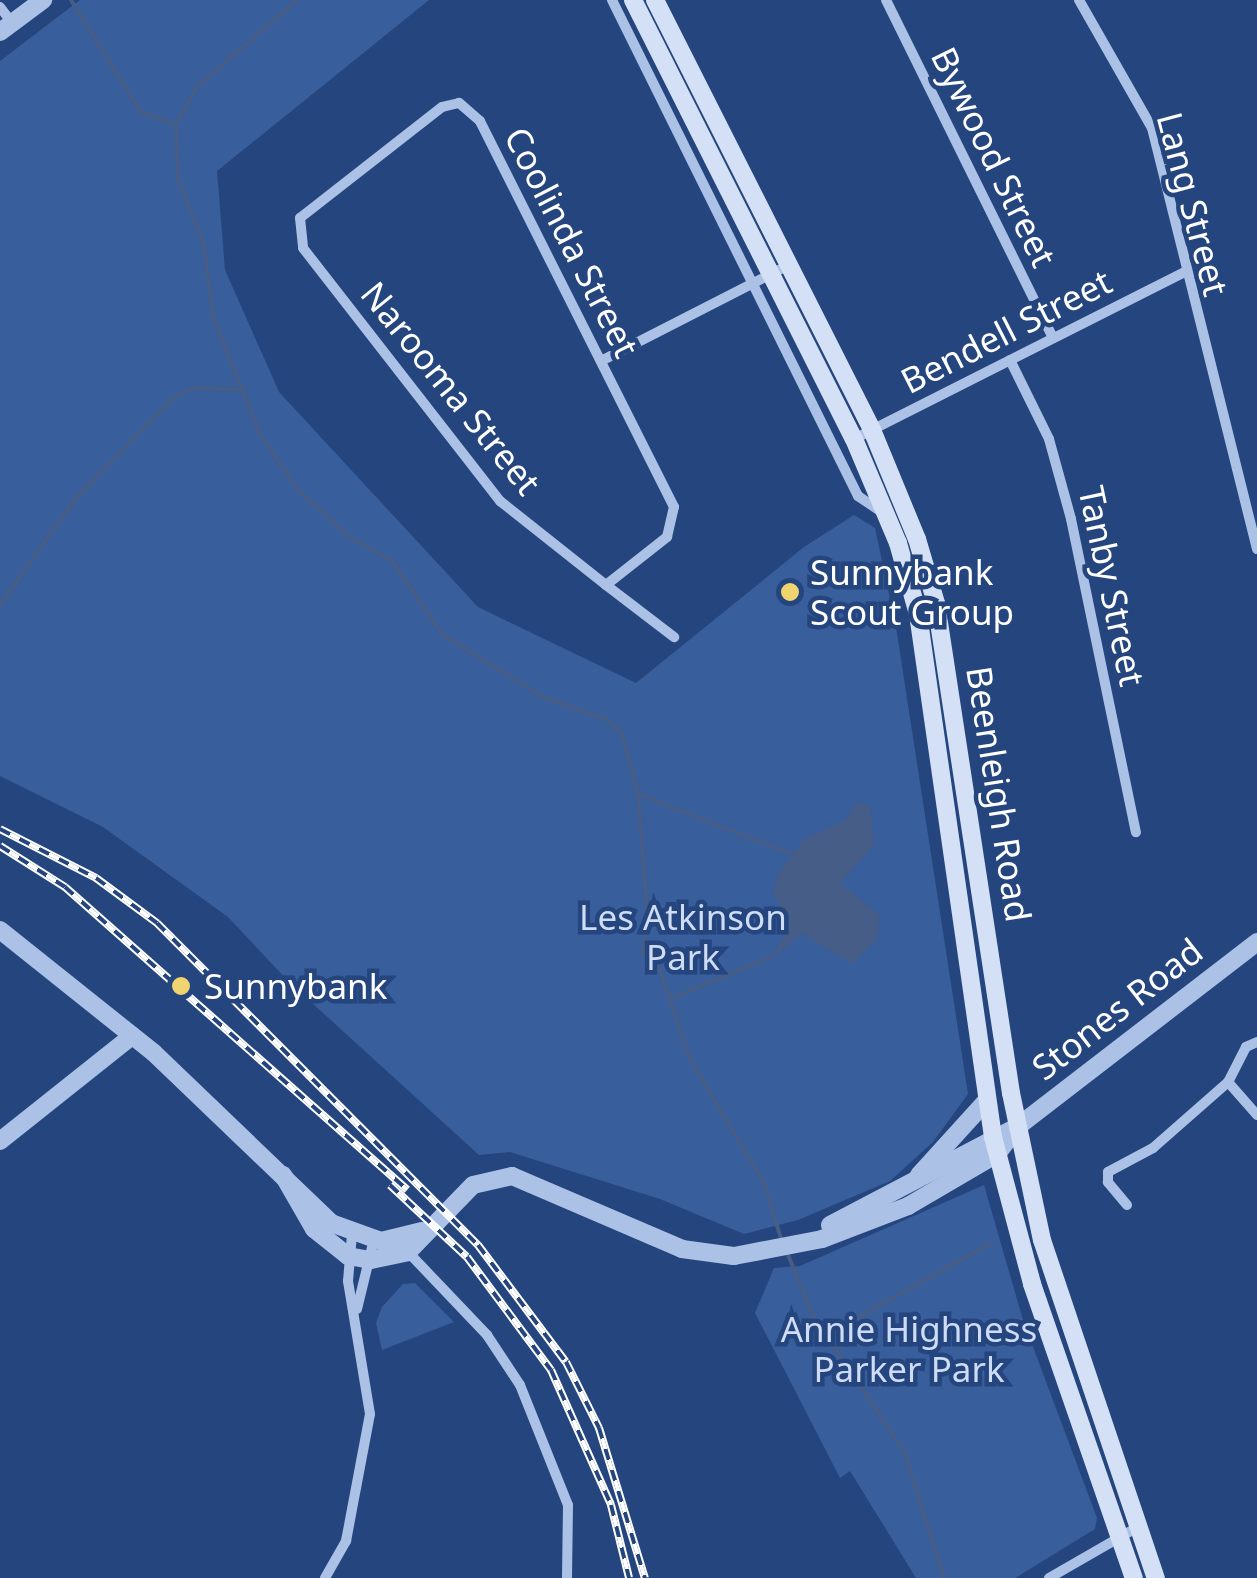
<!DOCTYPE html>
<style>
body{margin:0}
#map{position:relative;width:1257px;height:1578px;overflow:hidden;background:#25457e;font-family:"Noto Sans",sans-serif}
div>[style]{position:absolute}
.green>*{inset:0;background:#395e9c}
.water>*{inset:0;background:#455d87}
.stream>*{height:4px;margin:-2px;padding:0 2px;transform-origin:2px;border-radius:2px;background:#455d87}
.minor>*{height:10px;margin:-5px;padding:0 5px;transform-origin:5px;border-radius:5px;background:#abc1e6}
.tertiary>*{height:18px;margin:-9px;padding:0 9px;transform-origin:9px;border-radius:9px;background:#abc1e6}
.secondary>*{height:18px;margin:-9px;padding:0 9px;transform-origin:9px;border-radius:9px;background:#d4e0f5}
.rail>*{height:8px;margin-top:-4px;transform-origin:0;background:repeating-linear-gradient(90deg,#25457e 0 11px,#fff 0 22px);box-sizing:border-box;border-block:2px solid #fff}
.dots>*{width:28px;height:28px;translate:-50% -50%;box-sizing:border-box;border:5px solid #25457e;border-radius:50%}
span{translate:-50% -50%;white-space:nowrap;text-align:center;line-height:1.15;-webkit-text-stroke:9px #25457e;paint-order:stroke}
.street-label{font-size:35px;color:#fff}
.poi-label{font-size:35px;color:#fff}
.left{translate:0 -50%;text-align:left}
.park-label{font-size:35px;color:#cedcf5}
</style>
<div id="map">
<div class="green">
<i style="clip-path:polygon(80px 0,429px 0,217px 171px,225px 270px,279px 392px,478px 607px,636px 683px,804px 547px,854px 515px,875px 528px,896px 627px,968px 1094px,933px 1142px,890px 1181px,798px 1220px,744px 1234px,660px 1199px,510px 1152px,479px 1155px,289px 982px,228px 917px,103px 827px,0 776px,0 61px)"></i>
<i style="clip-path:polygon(984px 1185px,1023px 1320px,1097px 1518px,1095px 1529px,1015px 1578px,916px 1578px,850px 1471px,840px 1478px,755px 1313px,774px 1268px,800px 1266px)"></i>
<i style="clip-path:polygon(415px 1283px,454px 1322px,382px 1350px,376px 1323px,382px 1307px,403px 1284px)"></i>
</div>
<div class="water">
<i style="clip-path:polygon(856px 803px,870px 806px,874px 845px,840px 883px,880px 916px,877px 939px,852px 964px,802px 933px,772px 959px,791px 922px,773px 894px,777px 876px,804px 839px,844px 821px)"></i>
</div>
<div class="stream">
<i style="left:71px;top:0;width:132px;rotate:58deg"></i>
<i style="left:141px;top:112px;width:37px;rotate:19deg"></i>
<i style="left:297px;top:0;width:133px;rotate:139deg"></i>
<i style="left:197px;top:87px;width:43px;rotate:119.6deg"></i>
<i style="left:176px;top:124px;width:56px;rotate:88deg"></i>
<i style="left:178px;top:180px;width:69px;rotate:67.9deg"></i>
<i style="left:204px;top:244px;width:74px;rotate:83deg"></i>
<i style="left:213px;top:317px;width:126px;rotate:68.1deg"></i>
<i style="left:260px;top:434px;width:68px;rotate:55.8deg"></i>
<i style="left:298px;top:490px;width:70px;rotate:42.1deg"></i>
<i style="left:350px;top:537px;width:48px;rotate:29.7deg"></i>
<i style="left:392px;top:561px;width:88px;rotate:55.6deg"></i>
<i style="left:442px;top:634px;width:121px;rotate:31.9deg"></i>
<i style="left:545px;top:698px;width:65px;rotate:19deg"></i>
<i style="left:606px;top:719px;width:22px;rotate:43deg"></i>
<i style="left:622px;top:734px;width:62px;rotate:75.1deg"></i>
<i style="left:638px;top:794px;width:127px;rotate:85.5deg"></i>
<i style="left:648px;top:921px;width:33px;rotate:99deg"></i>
<i style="left:643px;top:954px;width:23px;rotate:43deg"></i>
<i style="left:660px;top:970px;width:94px;rotate:71.4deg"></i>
<i style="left:690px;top:1059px;width:144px;rotate:59.2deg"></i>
<i style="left:764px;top:1183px;width:62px;rotate:73deg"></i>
<i style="left:0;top:605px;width:130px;rotate:-54.7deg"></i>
<i style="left:75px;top:499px;width:142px;rotate:-45.9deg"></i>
<i style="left:174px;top:397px;width:22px;rotate:-24deg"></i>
<i style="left:194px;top:388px;width:50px;rotate:2.3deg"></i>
<i style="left:638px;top:794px;width:165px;rotate:21.3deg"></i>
<i style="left:670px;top:999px;width:109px;rotate:-22.6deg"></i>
<i style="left:786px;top:1250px;width:70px;rotate:67.4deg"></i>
<i style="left:813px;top:1315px;width:166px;rotate:56.3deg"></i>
<i style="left:905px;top:1453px;width:131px;rotate:72.7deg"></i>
<i style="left:837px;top:1352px;width:25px;rotate:-81deg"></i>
<i style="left:841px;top:1327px;width:170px;rotate:-29.3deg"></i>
</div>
<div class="minor">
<i style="left:612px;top:0;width:554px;rotate:63.62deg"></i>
<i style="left:858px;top:496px;width:30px;rotate:34deg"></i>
<i style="left:886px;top:0;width:377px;rotate:63.7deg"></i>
<i style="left:1079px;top:0;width:147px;rotate:60.3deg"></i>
<i style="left:1152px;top:128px;width:434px;rotate:76deg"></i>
<i style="left:0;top:7px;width:20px;rotate:53deg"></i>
<i style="left:1010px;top:360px;width:88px;rotate:63.7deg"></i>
<i style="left:1049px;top:439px;width:83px;rotate:74.6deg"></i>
<i style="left:1071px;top:519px;width:320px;rotate:78.3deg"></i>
<i style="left:601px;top:361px;width:211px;rotate:-27.1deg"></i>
<i style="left:854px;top:439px;width:370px;rotate:-26.8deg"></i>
<i style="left:606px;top:585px;width:78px;rotate:-38.2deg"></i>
<i style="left:667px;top:537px;width:31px;rotate:-77deg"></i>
<i style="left:674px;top:507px;width:432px;rotate:-116.7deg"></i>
<i style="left:480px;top:121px;width:28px;rotate:-139deg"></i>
<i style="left:459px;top:103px;width:17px;rotate:167deg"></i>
<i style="left:442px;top:107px;width:180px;rotate:142deg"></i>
<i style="left:300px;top:218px;width:30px;rotate:84deg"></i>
<i style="left:303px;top:248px;width:321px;rotate:52.1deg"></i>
<i style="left:500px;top:501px;width:135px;rotate:38.4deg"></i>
<i style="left:606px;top:585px;width:86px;rotate:37.4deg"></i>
<i style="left:1257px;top:1042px;width:12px;rotate:156deg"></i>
<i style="left:1246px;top:1047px;width:39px;rotate:117deg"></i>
<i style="left:1228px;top:1082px;width:44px;rotate:48.7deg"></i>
<i style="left:1127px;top:1205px;width:30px;rotate:-130deg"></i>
<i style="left:1108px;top:1182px;width:10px;rotate:-90deg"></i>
<i style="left:1108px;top:1172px;width:51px;rotate:-28.1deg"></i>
<i style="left:1153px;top:1148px;width:100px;rotate:-41.3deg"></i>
<i style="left:408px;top:1252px;width:115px;rotate:46.4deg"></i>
<i style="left:487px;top:1335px;width:60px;rotate:56.6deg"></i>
<i style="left:520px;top:1385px;width:129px;rotate:68.2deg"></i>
<i style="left:568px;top:1505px;width:73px;rotate:90.8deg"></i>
<i style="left:357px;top:1309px;width:72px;rotate:-76.3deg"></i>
<i style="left:325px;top:1578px;width:43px;rotate:-60.4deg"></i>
<i style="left:346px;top:1541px;width:129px;rotate:-79.3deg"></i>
<i style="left:370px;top:1414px;width:135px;rotate:-99.4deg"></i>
<i style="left:348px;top:1281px;width:47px;rotate:-85.1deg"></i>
<i style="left:1049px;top:1578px;width:106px;rotate:-29.9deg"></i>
</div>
<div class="tertiary">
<i style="left:0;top:32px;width:54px;rotate:-36.7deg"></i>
<i style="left:0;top:930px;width:197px;rotate:38.6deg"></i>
<i style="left:154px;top:1053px;width:245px;rotate:43.8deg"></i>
<i style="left:331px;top:1223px;width:53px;rotate:19.8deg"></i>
<i style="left:381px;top:1241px;width:42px;rotate:-13.7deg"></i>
<i style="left:0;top:1141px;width:169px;rotate:-38.5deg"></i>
<i style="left:283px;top:1175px;width:62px;rotate:60.1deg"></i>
<i style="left:314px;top:1229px;width:43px;rotate:38.5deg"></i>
<i style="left:348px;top:1256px;width:23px;rotate:10deg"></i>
<i style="left:371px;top:1260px;width:38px;rotate:-12deg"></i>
<i style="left:408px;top:1252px;width:93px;rotate:-45.9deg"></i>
<i style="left:473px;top:1185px;width:40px;rotate:-13deg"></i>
<i style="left:512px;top:1176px;width:185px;rotate:23.2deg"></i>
<i style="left:682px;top:1249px;width:52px;rotate:7.7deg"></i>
<i style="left:734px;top:1256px;width:90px;rotate:-10.9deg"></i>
<i style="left:822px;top:1239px;width:92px;rotate:-21deg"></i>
<i style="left:908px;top:1206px;width:103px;rotate:-30.3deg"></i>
<i style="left:997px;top:1154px;width:34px;rotate:-53deg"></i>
<i style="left:919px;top:1175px;width:101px;rotate:-47.8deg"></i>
<i style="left:830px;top:1225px;width:211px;rotate:-27.7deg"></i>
<i style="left:1017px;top:1127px;width:303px;rotate:-37.6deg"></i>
</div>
<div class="secondary">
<i style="left:633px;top:0;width:491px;rotate:63.3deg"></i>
<i style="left:854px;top:439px;width:113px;rotate:67.1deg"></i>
<i style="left:898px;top:543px;width:74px;rotate:74.3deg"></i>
<i style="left:918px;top:614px;width:528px;rotate:81.84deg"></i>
<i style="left:993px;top:1137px;width:152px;rotate:75.1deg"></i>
<i style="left:1032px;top:1284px;width:311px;rotate:70.9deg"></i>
<i style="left:655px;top:0;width:482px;rotate:63.2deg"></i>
<i style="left:872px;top:430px;width:118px;rotate:67.6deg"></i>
<i style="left:917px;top:539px;width:67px;rotate:73.5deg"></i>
<i style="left:936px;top:603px;width:496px;rotate:81.3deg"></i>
<i style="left:1011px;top:1093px;width:150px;rotate:78.1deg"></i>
<i style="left:1042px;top:1240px;width:357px;rotate:71.4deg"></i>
</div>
<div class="rail">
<i style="left:0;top:829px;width:108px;rotate:27deg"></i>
<i style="left:96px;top:878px;width:76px;rotate:36.4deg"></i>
<i style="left:157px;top:923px;width:455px;rotate:45.1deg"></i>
<i style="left:478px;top:1245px;width:146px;rotate:53.1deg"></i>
<i style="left:566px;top:1362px;width:74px;rotate:63.4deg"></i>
<i style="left:599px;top:1428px;width:157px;rotate:73deg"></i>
<i style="left:0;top:846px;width:77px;rotate:32.2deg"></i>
<i style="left:65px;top:887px;width:457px;rotate:41.5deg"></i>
<i style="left:390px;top:1185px;width:105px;rotate:43.1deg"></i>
<i style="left:467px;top:1257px;width:141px;rotate:53.4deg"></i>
<i style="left:551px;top:1370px;width:148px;rotate:66deg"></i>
<i style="left:611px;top:1505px;width:75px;rotate:76.1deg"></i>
</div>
<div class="dots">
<i style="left:790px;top:592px;background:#efd46f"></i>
<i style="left:181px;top:986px;background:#efd46f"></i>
</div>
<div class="street-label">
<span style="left:994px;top:157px;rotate:64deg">Bywood Street</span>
<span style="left:1193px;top:204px;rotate:75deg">Lang Street</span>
<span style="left:572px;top:242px;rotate:63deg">Coolinda Street</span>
<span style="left:1006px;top:331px;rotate:-27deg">Bendell Street</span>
<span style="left:451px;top:388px;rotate:51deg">Narooma Street</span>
<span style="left:1112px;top:586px;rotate:78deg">Tanby Street</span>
<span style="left:999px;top:794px;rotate:81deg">Beenleigh Road</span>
<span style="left:1117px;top:1009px;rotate:-38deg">Stones Road</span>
</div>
<div class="poi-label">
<span class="left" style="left:810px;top:592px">Sunnybank<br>Scout Group</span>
<span class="left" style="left:204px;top:986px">Sunnybank</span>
</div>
<div class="park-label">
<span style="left:683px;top:937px">Les Atkinson<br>Park</span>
<span style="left:909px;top:1349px">Annie Highness<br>Parker Park</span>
</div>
</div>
